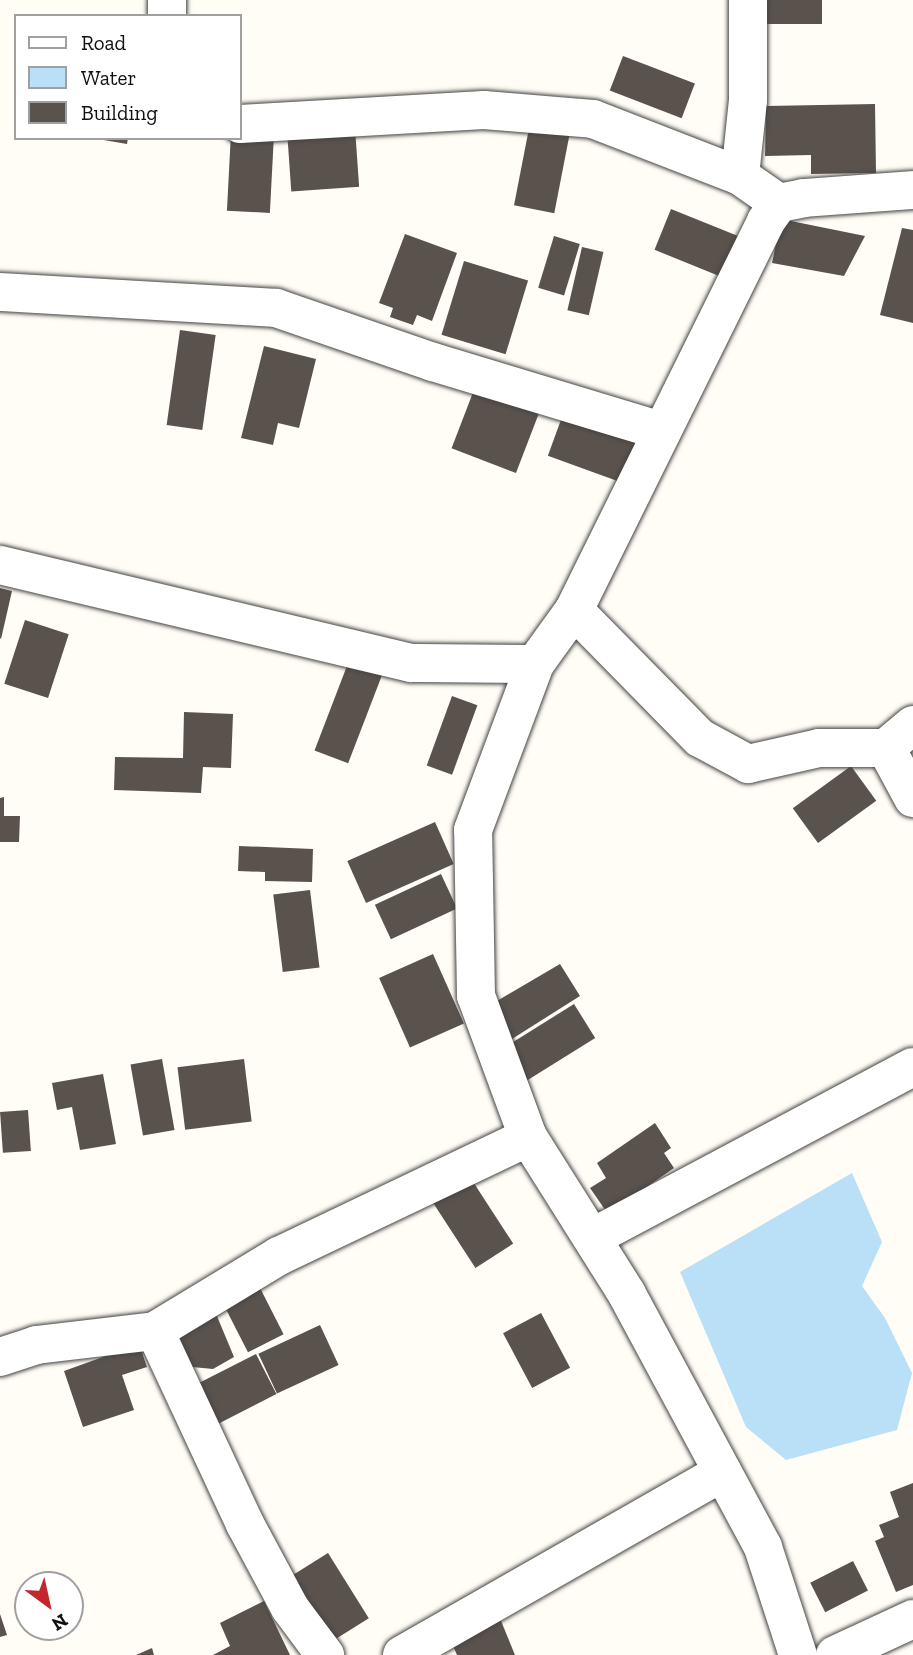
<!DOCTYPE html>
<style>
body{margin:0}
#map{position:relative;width:913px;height:1655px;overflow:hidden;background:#fffdf5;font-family:"Zilla Slab",serif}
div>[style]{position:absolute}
.water>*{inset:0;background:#b9e0f7}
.building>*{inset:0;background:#5a524d;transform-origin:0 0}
.roads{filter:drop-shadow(0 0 2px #444) drop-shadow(0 0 2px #444)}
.minor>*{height:38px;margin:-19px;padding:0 19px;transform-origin:19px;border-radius:19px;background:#fff}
span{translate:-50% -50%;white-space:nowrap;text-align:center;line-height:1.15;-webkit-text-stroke:7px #fff;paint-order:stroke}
.legend{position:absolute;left:14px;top:14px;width:228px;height:126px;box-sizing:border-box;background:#fff;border:2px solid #a0a0a0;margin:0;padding:9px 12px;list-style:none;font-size:21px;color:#111}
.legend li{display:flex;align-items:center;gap:14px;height:35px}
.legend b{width:35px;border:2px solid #a0a0a0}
.north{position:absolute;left:14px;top:1571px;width:70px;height:70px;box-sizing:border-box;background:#fff;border:2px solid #a0a0a0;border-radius:50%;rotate:147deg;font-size:19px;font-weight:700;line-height:28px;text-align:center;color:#111}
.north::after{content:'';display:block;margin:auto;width:24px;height:32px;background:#c4262e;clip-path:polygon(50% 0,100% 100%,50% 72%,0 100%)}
</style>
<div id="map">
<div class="water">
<i style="clip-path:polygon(852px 1173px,882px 1242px,862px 1286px,885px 1318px,912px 1373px,897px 1430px,786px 1460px,746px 1427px,680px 1272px)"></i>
</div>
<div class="building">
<i style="left:765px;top:0;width:57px;height:24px"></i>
<i style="left:623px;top:56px;width:77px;height:37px;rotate:21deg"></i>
<i style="clip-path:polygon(875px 104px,876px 173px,811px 174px,811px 155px,765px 156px,766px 106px)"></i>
<i style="left:531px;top:118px;width:41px;height:89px;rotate:11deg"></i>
<i style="left:355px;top:128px;width:59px;height:68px;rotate:86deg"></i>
<i style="left:274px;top:134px;width:79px;height:43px;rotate:93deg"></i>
<i style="clip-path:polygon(92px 138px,128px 138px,127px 144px)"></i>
<i style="left:671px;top:209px;width:77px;height:44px;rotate:22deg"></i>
<i style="clip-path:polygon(781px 219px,865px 236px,844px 276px,772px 263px)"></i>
<i style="clip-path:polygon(902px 228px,913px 230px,913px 323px,880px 315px)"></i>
<i style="clip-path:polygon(405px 234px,457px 253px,432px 321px,417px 315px,413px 325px,390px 317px,393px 308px,379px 303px)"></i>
<i style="left:554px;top:236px;width:27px;height:54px;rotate:17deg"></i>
<i style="left:582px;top:247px;width:22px;height:65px;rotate:13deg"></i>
<i style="left:464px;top:261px;width:67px;height:77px;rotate:17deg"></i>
<i style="left:180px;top:330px;width:36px;height:96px;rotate:8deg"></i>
<i style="clip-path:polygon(264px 346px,316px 359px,299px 428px,278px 423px,273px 445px,241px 438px)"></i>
<i style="left:477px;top:382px;width:69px;height:71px;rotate:21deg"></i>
<i style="left:566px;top:406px;width:82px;height:53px;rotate:20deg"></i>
<i style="clip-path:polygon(0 588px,12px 591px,1px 639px,0 638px)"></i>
<i style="left:25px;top:620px;width:46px;height:67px;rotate:18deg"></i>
<i style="left:350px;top:658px;width:36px;height:99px;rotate:21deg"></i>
<i style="left:452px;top:696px;width:27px;height:74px;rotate:20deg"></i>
<i style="clip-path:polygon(184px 712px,233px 714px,231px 768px,203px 767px,201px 793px,114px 790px,115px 757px,183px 758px)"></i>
<i style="left:851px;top:766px;width:43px;height:72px;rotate:54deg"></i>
<i style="clip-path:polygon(4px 797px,4px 816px,20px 816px,19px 842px,0 842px,0 798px)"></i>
<i style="left:435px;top:822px;width:46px;height:96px;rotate:66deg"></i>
<i style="clip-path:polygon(239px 846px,313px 849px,312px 882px,265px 881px,265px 872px,238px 871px)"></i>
<i style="left:441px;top:874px;width:38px;height:73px;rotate:65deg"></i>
<i style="left:310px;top:890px;width:78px;height:37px;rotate:83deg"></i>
<i style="left:433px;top:954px;width:76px;height:59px;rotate:66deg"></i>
<i style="clip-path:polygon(560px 964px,580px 996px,504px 1044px,497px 1001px)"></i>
<i style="left:574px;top:1004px;width:40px;height:88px;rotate:58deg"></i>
<i style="left:162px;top:1059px;width:72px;height:32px;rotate:80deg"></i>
<i style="left:244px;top:1059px;width:63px;height:67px;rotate:83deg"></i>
<i style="clip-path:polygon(103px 1074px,116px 1144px,80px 1150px,72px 1107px,57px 1110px,52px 1083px)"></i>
<i style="left:28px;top:1110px;width:41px;height:28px;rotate:86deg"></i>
<i style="clip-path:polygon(655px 1123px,671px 1148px,664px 1153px,674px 1168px,608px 1214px,590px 1188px,606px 1178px,597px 1163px)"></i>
<i style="left:468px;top:1174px;width:83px;height:45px;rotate:57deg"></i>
<i style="left:255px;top:1278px;width:63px;height:40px;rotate:63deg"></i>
<i style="clip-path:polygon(214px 1309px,234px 1357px,213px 1369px,182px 1366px,178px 1329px)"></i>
<i style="left:541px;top:1313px;width:62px;height:43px;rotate:62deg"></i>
<i style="left:320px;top:1325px;width:44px;height:68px;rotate:65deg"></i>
<i style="clip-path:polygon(139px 1344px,147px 1367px,122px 1375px,134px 1410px,83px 1427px,64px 1371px)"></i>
<i style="left:256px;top:1354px;width:45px;height:68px;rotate:63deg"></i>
<i style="clip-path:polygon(913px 1483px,913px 1585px,896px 1592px,875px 1541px,884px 1537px,879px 1525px,899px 1517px,890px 1492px)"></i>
<i style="left:328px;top:1553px;width:77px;height:55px;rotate:58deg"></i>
<i style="left:853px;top:1561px;width:33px;height:48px;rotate:63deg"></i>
<i style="clip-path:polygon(264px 1601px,290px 1655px,213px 1655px,230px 1646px,220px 1623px)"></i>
<i style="clip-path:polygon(0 1614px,7px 1635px,0 1637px)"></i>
<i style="clip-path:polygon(499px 1616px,515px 1655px,457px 1655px,449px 1637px)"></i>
<i style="clip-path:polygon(152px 1648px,154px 1655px,136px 1655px)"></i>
</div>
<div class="roads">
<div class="minor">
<i style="left:167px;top:0;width:16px;rotate:90deg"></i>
<i style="left:240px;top:124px;width:244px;rotate:-3.3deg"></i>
<i style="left:484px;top:110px;width:109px;rotate:4.7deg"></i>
<i style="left:593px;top:119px;width:158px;rotate:21.2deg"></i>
<i style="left:740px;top:176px;width:47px;rotate:34.7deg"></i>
<i style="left:740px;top:176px;width:76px;rotate:-84deg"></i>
<i style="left:748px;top:100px;width:100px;rotate:-90deg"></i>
<i style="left:0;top:292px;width:276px;rotate:3.3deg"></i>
<i style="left:276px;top:308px;width:166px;rotate:19deg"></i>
<i style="left:433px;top:362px;width:239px;rotate:16.8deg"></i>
<i style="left:0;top:565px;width:423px;rotate:13.4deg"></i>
<i style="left:411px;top:663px;width:124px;rotate:0.5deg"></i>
<i style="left:574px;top:610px;width:180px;rotate:45.5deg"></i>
<i style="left:700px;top:738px;width:55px;rotate:28.4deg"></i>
<i style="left:748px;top:764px;width:73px;rotate:-12.7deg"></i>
<i style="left:819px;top:748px;width:67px"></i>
<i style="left:913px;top:725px;width:35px;rotate:140deg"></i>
<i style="left:886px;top:748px;width:57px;rotate:61.6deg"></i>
<i style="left:593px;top:1237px;width:362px;rotate:-28deg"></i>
<i style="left:155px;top:1331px;width:213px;rotate:65deg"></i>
<i style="left:245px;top:1524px;width:95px;rotate:61.8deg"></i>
<i style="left:290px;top:1608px;width:59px;rotate:53.3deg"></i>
<i style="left:0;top:1357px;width:38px;rotate:-18deg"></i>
<i style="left:36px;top:1345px;width:120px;rotate:-6.7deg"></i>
<i style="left:155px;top:1331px;width:145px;rotate:-31.2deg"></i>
<i style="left:279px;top:1256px;width:276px;rotate:-25.5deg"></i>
<i style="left:402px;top:1655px;width:369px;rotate:-29.7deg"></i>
<i style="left:798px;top:1655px;width:114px;rotate:-108deg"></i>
<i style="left:763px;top:1547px;width:287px;rotate:-118.3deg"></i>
<i style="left:627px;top:1294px;width:186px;rotate:-122.2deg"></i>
<i style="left:528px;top:1137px;width:150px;rotate:-110.2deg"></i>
<i style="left:476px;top:996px;width:166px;rotate:-91deg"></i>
<i style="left:473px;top:830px;width:177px;rotate:-69.5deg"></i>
<i style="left:535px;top:664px;width:67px;rotate:-54.2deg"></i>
<i style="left:574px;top:610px;width:434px;rotate:-63.7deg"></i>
<i style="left:766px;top:221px;width:22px;rotate:-54deg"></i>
<i style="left:779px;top:203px;width:25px;rotate:-11deg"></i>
<i style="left:804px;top:198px;width:109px;rotate:-4.2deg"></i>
<i style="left:835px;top:1655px;width:86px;rotate:-24.8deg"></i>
</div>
</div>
<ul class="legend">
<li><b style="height:9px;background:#fff"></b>Road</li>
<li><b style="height:19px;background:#b9e0f7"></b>Water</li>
<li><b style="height:19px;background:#5a524d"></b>Building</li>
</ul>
<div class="north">N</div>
</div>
